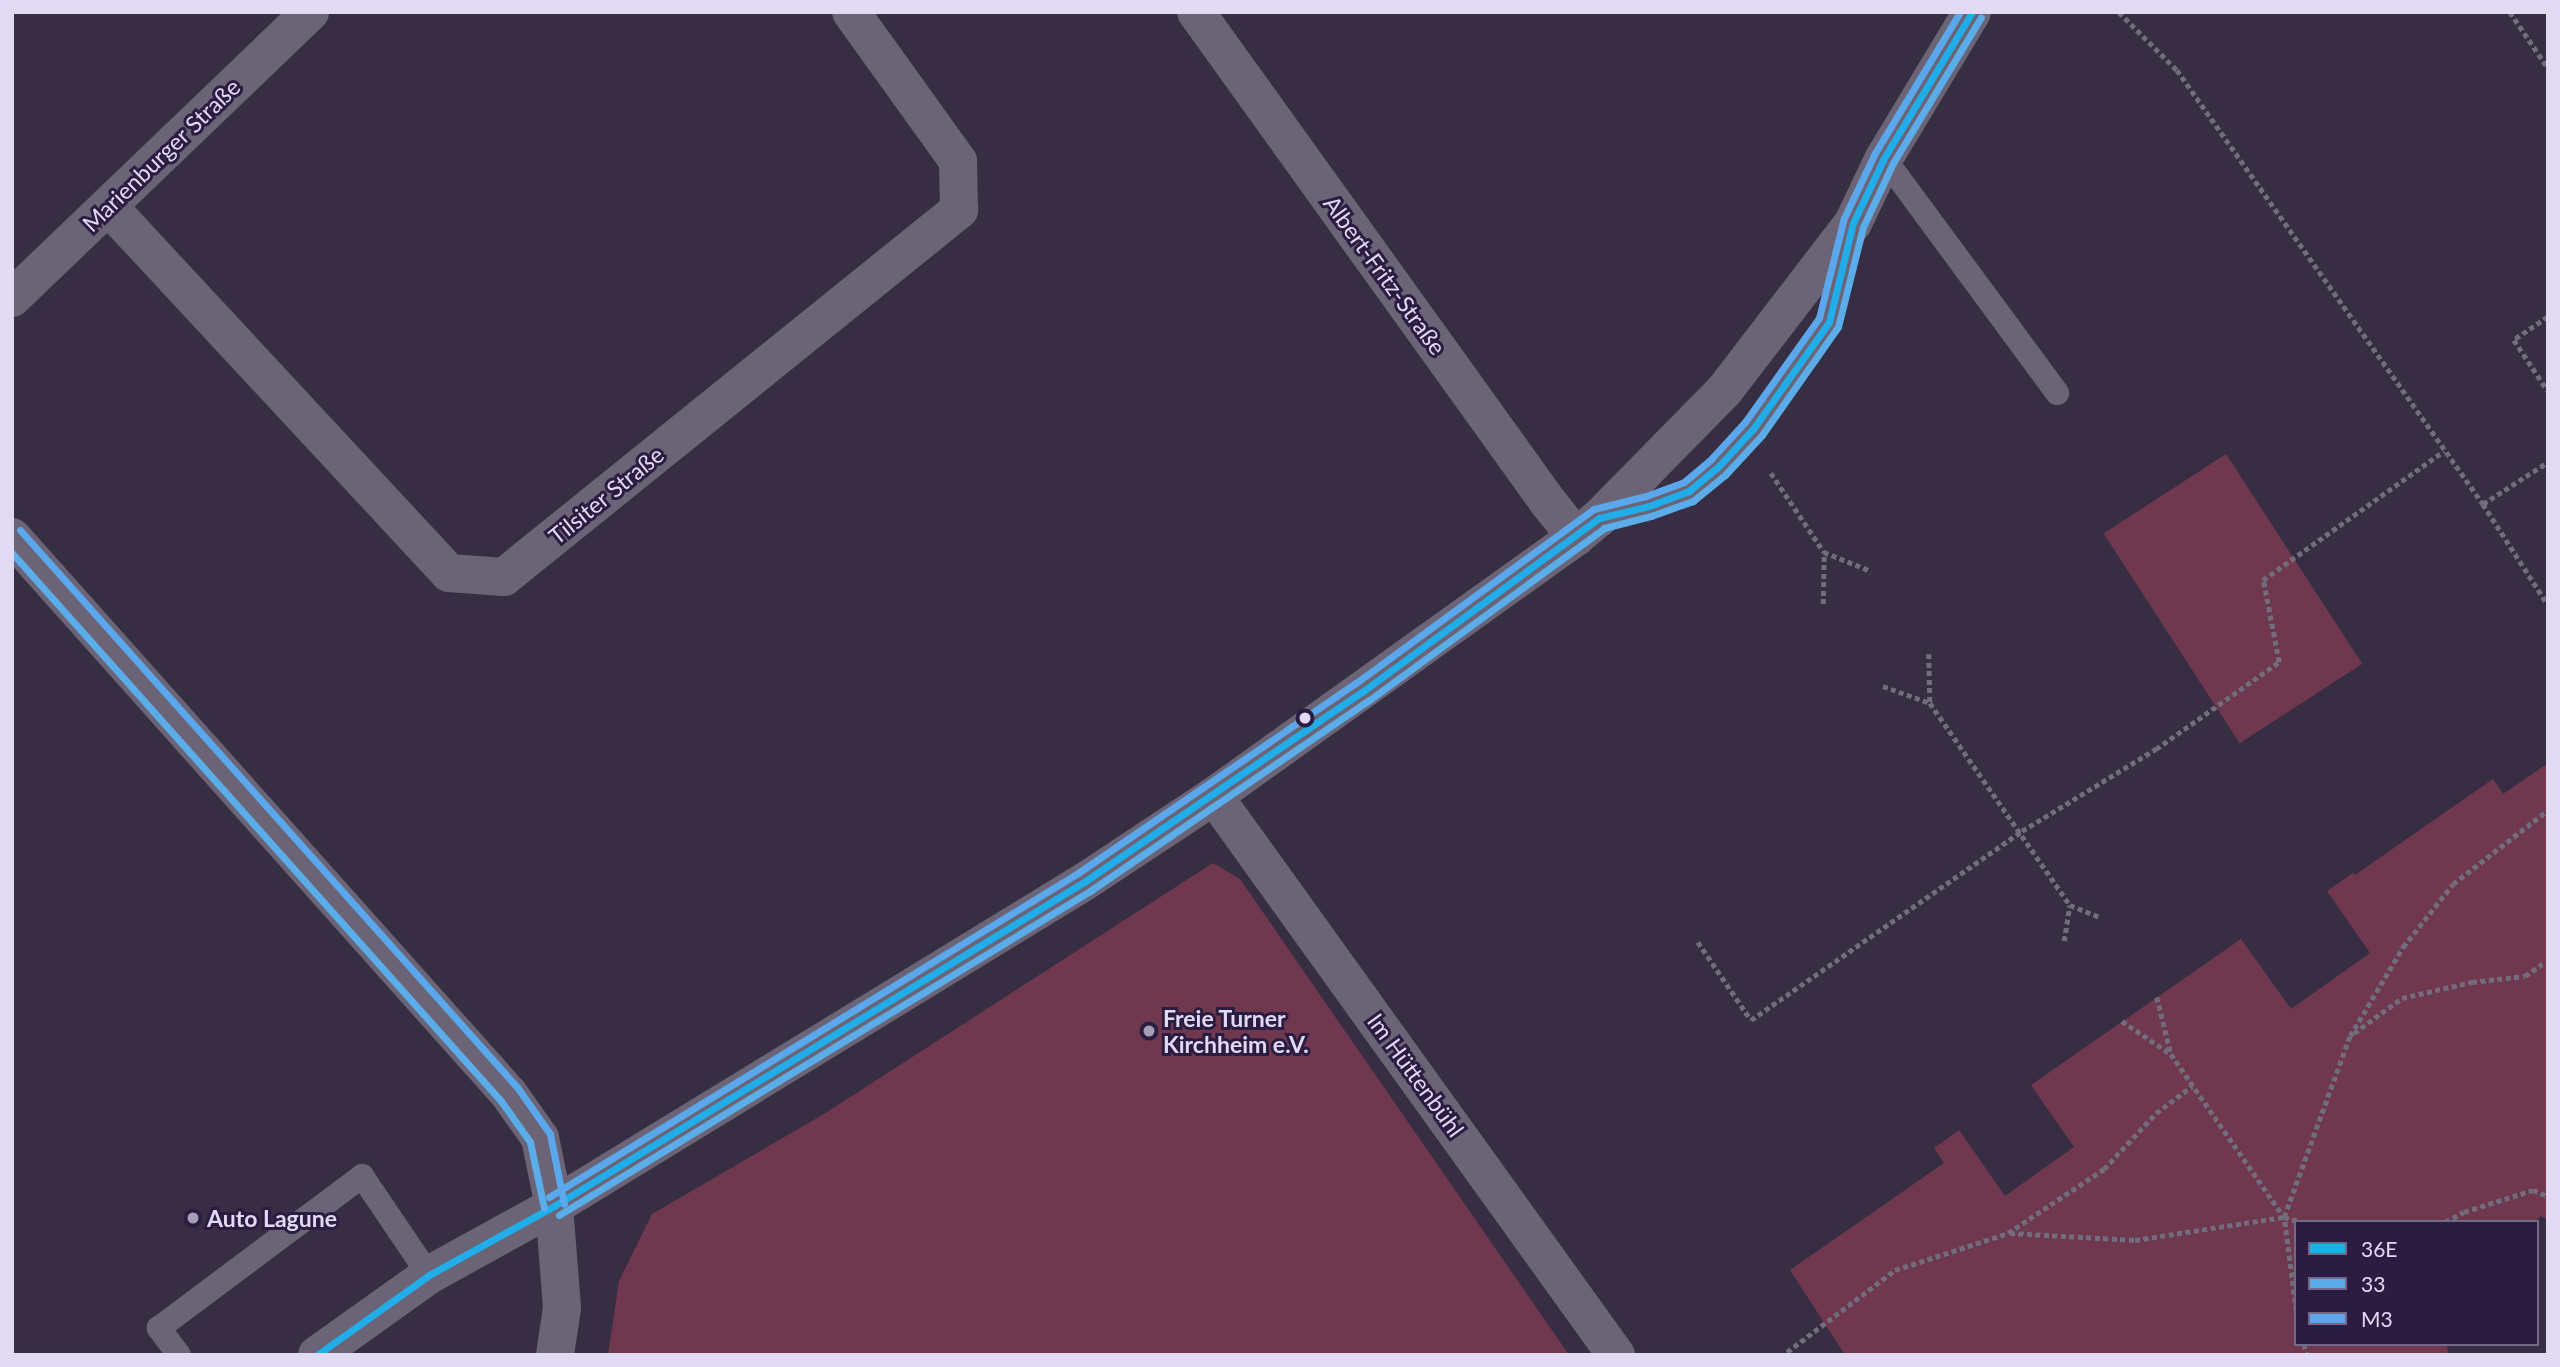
<!DOCTYPE html>
<meta charset="utf-8">
<style>
body{margin:0}
#map{position:relative;width:2560px;height:1367px;overflow:hidden;background:#372e44;font-family:Lato,sans-serif}
div>[style]{position:absolute}
.green>*{inset:0;background:#70384e;transform-origin:0 0}
.path>*{height:4.5px;margin-top:-2.25px;transform-origin:0;background:repeating-linear-gradient(90deg,#726d7c 0 5px,transparent 0 8.5px)}
.lane>*{height:24px;margin:-12px;padding:0 12px;transform-origin:12px;border-radius:12px;background:#6b6477}
.street>*{height:38px;margin:-19px;padding:0 19px;transform-origin:19px;border-radius:19px;background:#6b6477}
.secondary>*{height:38px;margin:-19px;padding:0 19px;transform-origin:19px;border-radius:19px;background:#6b6477}
.bus-1>*{height:7px;margin:-3.5px;padding:0 3.5px;transform-origin:3.5px;border-radius:3.5px;background:#20ade9}
.bus-2>*{height:7px;margin:-3.5px;padding:0 3.5px;transform-origin:3.5px;border-radius:3.5px;background:#5aade8}
.bus-3>*{height:7px;margin:-3.5px;padding:0 3.5px;transform-origin:3.5px;border-radius:3.5px;background:#5aa8eb}
.dots>*{width:19px;height:19px;translate:-50% -50%;box-sizing:border-box;border:4px solid #2b1c41;border-radius:50%}
span{translate:-50% -50%;white-space:nowrap;text-align:center;line-height:1.15;-webkit-text-stroke:6px #2b1c41;paint-order:stroke}
.street-label{font-size:23px;color:#e1daf2}
.poi-label{font-size:23px;color:#e1daf2;font-weight:700}
.left{translate:0 -50%;text-align:left}
.frame{position:absolute;inset:0;border:14px solid #e1daf2;pointer-events:none}
.legend{position:absolute;left:2294px;top:1220px;width:245px;height:126px;box-sizing:border-box;background:#2b1c41;border:2px solid #746888;margin:0;padding:9px 12px;list-style:none;font-size:21px;color:#e1daf2}
.legend li{display:flex;align-items:center;gap:14px;height:35px}
.legend b{width:35px;border:2px solid #746888}
</style>
<div id="map">
<div class="green">
<i style="left:2226px;top:454px;width:250px;height:146px;rotate:57deg"></i>
<i style="clip-path:polygon(2548px 763px,2548px 1220px,2541px 1216px,2534px 1222px,2296px 1222px,2296px 1344px,2447px 1344px,2448px 1355px,1845px 1355px,1790px 1270px,1944px 1163px,1934px 1148px,1959px 1130px,2005px 1196px,2074px 1147px,2031px 1085px,2241px 939px,2291px 1009px,2370px 953px,2327px 891px,2353px 873px,2355px 875px,2493px 779px,2503px 794px)"></i>
<i style="clip-path:polygon(1213px 863px,1240px 879px,1569px 1355px,608px 1355px,619px 1281px,652px 1214px,824px 1114px)"></i>
</div>
<div class="path">
<i style="left:2119px;top:12px;width:82px;rotate:45deg"></i>
<i style="left:2177px;top:70px;width:531px;rotate:54.81deg"></i>
<i style="left:2483px;top:504px;width:120px;rotate:57.2deg"></i>
<i style="left:2510px;top:12px;width:68px;rotate:55.8deg"></i>
<i style="left:2548px;top:317px;width:41px;rotate:145.9deg"></i>
<i style="left:2514px;top:340px;width:61px;rotate:56.3deg"></i>
<i style="left:1771px;top:473px;width:95px;rotate:56.1deg"></i>
<i style="left:1824px;top:552px;width:51px;rotate:22deg"></i>
<i style="left:2483px;top:504px;width:77px;rotate:-32.9deg"></i>
<i style="left:1823px;top:604px;width:52px;rotate:-88.9deg"></i>
<i style="left:1929px;top:654px;width:49px;rotate:88.8deg"></i>
<i style="left:1930px;top:703px;width:246px;rotate:55.3deg"></i>
<i style="left:2070px;top:905px;width:32px;rotate:22deg"></i>
<i style="left:1883px;top:686px;width:50px;rotate:19.9deg"></i>
<i style="left:2064px;top:941px;width:36px;rotate:-81deg"></i>
<i style="left:1698px;top:942px;width:94px;rotate:55.8deg"></i>
<i style="left:1751px;top:1020px;width:330px;rotate:-34.9deg"></i>
<i style="left:2022px;top:831px;width:157px;rotate:-31.5deg"></i>
<i style="left:2156px;top:749px;width:151px;rotate:-35.3deg"></i>
<i style="left:2279px;top:662px;width:84px;rotate:-101deg"></i>
<i style="left:2263px;top:580px;width:222px;rotate:-35.5deg"></i>
<i style="left:2157px;top:997px;width:59px;rotate:76.2deg"></i>
<i style="left:2171px;top:1054px;width:198px;rotate:55.3deg"></i>
<i style="left:2284px;top:1217px;width:193px;rotate:-70deg"></i>
<i style="left:2350px;top:1036px;width:104px;rotate:-59.2deg"></i>
<i style="left:2403px;top:947px;width:80px;rotate:-51.6deg"></i>
<i style="left:2453px;top:884px;width:120px;rotate:-37.9deg"></i>
<i style="left:2122px;top:1021px;width:59px;rotate:34deg"></i>
<i style="left:2354px;top:1033px;width:59px;rotate:-36.1deg"></i>
<i style="left:2402px;top:998px;width:72px;rotate:-12.9deg"></i>
<i style="left:2472px;top:982px;width:53px;rotate:-6.5deg"></i>
<i style="left:2525px;top:976px;width:21px;rotate:-35deg"></i>
<i style="left:2445px;top:1222px;width:21px;rotate:-28deg"></i>
<i style="left:2464px;top:1212px;width:72px;rotate:-17.7deg"></i>
<i style="left:2533px;top:1190px;width:16px;rotate:22deg"></i>
<i style="left:2010px;top:1233px;width:125px;rotate:3.2deg"></i>
<i style="left:2135px;top:1240px;width:151px;rotate:-8.8deg"></i>
<i style="left:2296px;top:1311px;width:95px;rotate:-97.3deg"></i>
<i style="left:2284px;top:1217px;width:19px;rotate:16deg"></i>
<i style="left:2304px;top:1344px;width:11px;rotate:75deg"></i>
<i style="left:1787px;top:1352px;width:136px;rotate:-37.2deg"></i>
<i style="left:1895px;top:1270px;width:119px;rotate:-18.1deg"></i>
<i style="left:2008px;top:1233px;width:115px;rotate:-33.7deg"></i>
<i style="left:2104px;top:1169px;width:76px;rotate:-47.1deg"></i>
<i style="left:2156px;top:1113px;width:45px;rotate:-36.9deg"></i>
</div>
<div class="lane">
<i style="left:1884px;top:158px;width:292px;rotate:53.6deg"></i>
<i style="left:1603px;top:517px;width:47px;rotate:-13.4deg"></i>
<i style="left:1649px;top:506px;width:43px;rotate:-20.6deg"></i>
<i style="left:1689px;top:491px;width:38px;rotate:-40deg"></i>
<i style="left:1718px;top:467px;width:52px;rotate:-47.4deg"></i>
<i style="left:1753px;top:429px;width:131px;rotate:-54.6deg"></i>
<i style="left:1829px;top:322px;width:88px;rotate:-76.1deg"></i>
<i style="left:179px;top:1355px;width:34px;rotate:-127deg"></i>
<i style="left:159px;top:1328px;width:254px;rotate:-36.8deg"></i>
<i style="left:362px;top:1176px;width:120px;rotate:55.9deg"></i>
</div>
<div class="street">
<i style="left:1196px;top:12px;width:603px;rotate:54.31deg"></i>
<i style="left:1548px;top:502px;width:45px;rotate:51.3deg"></i>
<i style="left:108px;top:206px;width:501px;rotate:47.1deg"></i>
<i style="left:449px;top:573px;width:55px;rotate:4.2deg"></i>
<i style="left:504px;top:577px;width:585px;rotate:-38.89deg"></i>
<i style="left:959px;top:210px;width:49px;rotate:-91.2deg"></i>
<i style="left:958px;top:161px;width:183px;rotate:-125.7deg"></i>
<i style="left:12px;top:298px;width:413px;rotate:-43.8deg"></i>
<i style="left:12px;top:537px;width:746px;rotate:48.26deg"></i>
<i style="left:509px;top:1094px;width:54px;rotate:54.8deg"></i>
<i style="left:540px;top:1138px;width:69px;rotate:78.4deg"></i>
<i style="left:554px;top:1206px;width:102px;rotate:85.5deg"></i>
<i style="left:562px;top:1308px;width:48px;rotate:98.5deg"></i>
<i style="left:1214px;top:796px;width:689px;rotate:54.28deg"></i>
</div>
<div class="secondary">
<i style="left:317px;top:1355px;width:138px;rotate:-35.5deg"></i>
<i style="left:429px;top:1275px;width:143px;rotate:-28.9deg"></i>
<i style="left:554px;top:1206px;width:621px;rotate:-31.44deg"></i>
<i style="left:1084px;top:882px;width:156px;rotate:-33.5deg"></i>
<i style="left:1214px;top:796px;width:445px;rotate:-35.6deg"></i>
<i style="left:1576px;top:537px;width:30px;rotate:-40deg"></i>
<i style="left:1599px;top:518px;width:178px;rotate:-45.5deg"></i>
<i style="left:1724px;top:391px;width:212px;rotate:-52.5deg"></i>
<i style="left:1853px;top:223px;width:72px;rotate:-64.5deg"></i>
<i style="left:1884px;top:158px;width:170px;rotate:-58.9deg"></i>
</div>
<div class="bus-1">
<i style="left:317px;top:1355px;width:138px;rotate:-35.5deg"></i>
<i style="left:429px;top:1275px;width:143px;rotate:-28.9deg"></i>
<i style="left:554px;top:1206px;width:621px;rotate:-31.44deg"></i>
<i style="left:1084px;top:882px;width:337px;rotate:-34.4deg"></i>
<i style="left:1362px;top:692px;width:294px;rotate:-36.3deg"></i>
<i style="left:1599px;top:518px;width:51px;rotate:-13.5deg"></i>
<i style="left:1649px;top:506px;width:43px;rotate:-20.6deg"></i>
<i style="left:1689px;top:491px;width:38px;rotate:-40deg"></i>
<i style="left:1718px;top:467px;width:52px;rotate:-47.4deg"></i>
<i style="left:1753px;top:429px;width:131px;rotate:-54.6deg"></i>
<i style="left:1829px;top:322px;width:102px;rotate:-76.4deg"></i>
<i style="left:1853px;top:223px;width:72px;rotate:-64.5deg"></i>
<i style="left:1884px;top:158px;width:170px;rotate:-58.9deg"></i>
</div>
<div class="bus-2">
<i style="left:12px;top:553px;width:734px;rotate:48.26deg"></i>
<i style="left:501px;top:1101px;width:50px;rotate:54.7deg"></i>
<i style="left:530px;top:1142px;width:67px;rotate:78deg"></i>
<i style="left:559px;top:1215px;width:622px;rotate:-31.39deg"></i>
<i style="left:1090px;top:891px;width:337px;rotate:-34.4deg"></i>
<i style="left:1368px;top:701px;width:293px;rotate:-36.2deg"></i>
<i style="left:1604px;top:528px;width:49px;rotate:-14.3deg"></i>
<i style="left:1651px;top:516px;width:45px;rotate:-19.7deg"></i>
<i style="left:1693px;top:501px;width:41px;rotate:-39.1deg"></i>
<i style="left:1725px;top:475px;width:54px;rotate:-47.2deg"></i>
<i style="left:1762px;top:435px;width:132px;rotate:-54.9deg"></i>
<i style="left:1838px;top:327px;width:103px;rotate:-76deg"></i>
<i style="left:1863px;top:227px;width:71px;rotate:-64.9deg"></i>
<i style="left:1893px;top:163px;width:170px;rotate:-58.9deg"></i>
</div>
<div class="bus-3">
<i style="left:20px;top:530px;width:746px;rotate:48.26deg"></i>
<i style="left:517px;top:1087px;width:57px;rotate:54.9deg"></i>
<i style="left:550px;top:1134px;width:71px;rotate:78.7deg"></i>
<i style="left:549px;top:1197px;width:620px;rotate:-31.49deg"></i>
<i style="left:1078px;top:873px;width:337px;rotate:-34.4deg"></i>
<i style="left:1356px;top:683px;width:295px;rotate:-36.2deg"></i>
<i style="left:1594px;top:509px;width:54px;rotate:-14deg"></i>
<i style="left:1646px;top:496px;width:40px;rotate:-20.2deg"></i>
<i style="left:1684px;top:482px;width:35px;rotate:-40deg"></i>
<i style="left:1711px;top:459px;width:50px;rotate:-47.4deg"></i>
<i style="left:1745px;top:422px;width:128px;rotate:-54.6deg"></i>
<i style="left:1819px;top:318px;width:103px;rotate:-76deg"></i>
<i style="left:1844px;top:218px;width:72px;rotate:-64.5deg"></i>
<i style="left:1875px;top:153px;width:165px;rotate:-58.9deg"></i>
</div>
<div class="dots">
<i style="left:1305px;top:718px;background:#e1daf2"></i>
<i style="left:1149px;top:1031px;background:#a69eb5"></i>
<i style="left:193px;top:1218px;background:#a69eb5"></i>
</div>
<div class="street-label">
<span style="left:161px;top:155px;rotate:-44deg">Marienburger Straße</span>
<span style="left:1385px;top:275px;rotate:54deg">Albert-Fritz-Straße</span>
<span style="left:606px;top:495px;rotate:-39deg">Tilsiter Straße</span>
<span style="left:1416px;top:1075px;rotate:54deg">Im Hüttenbühl</span>
</div>
<div class="poi-label">
<span class="left" style="left:1163px;top:1031px">Freie Turner<br>Kirchheim e.V.</span>
<span class="left" style="left:207px;top:1218px">Auto Lagune</span>
</div>
<div class="frame"></div>
<ul class="legend">
<li><b style="height:9px;background:#20ade9"></b>36E</li>
<li><b style="height:9px;background:#5aade8"></b>33</li>
<li><b style="height:9px;background:#5aa8eb"></b>M3</li>
</ul>
</div>
